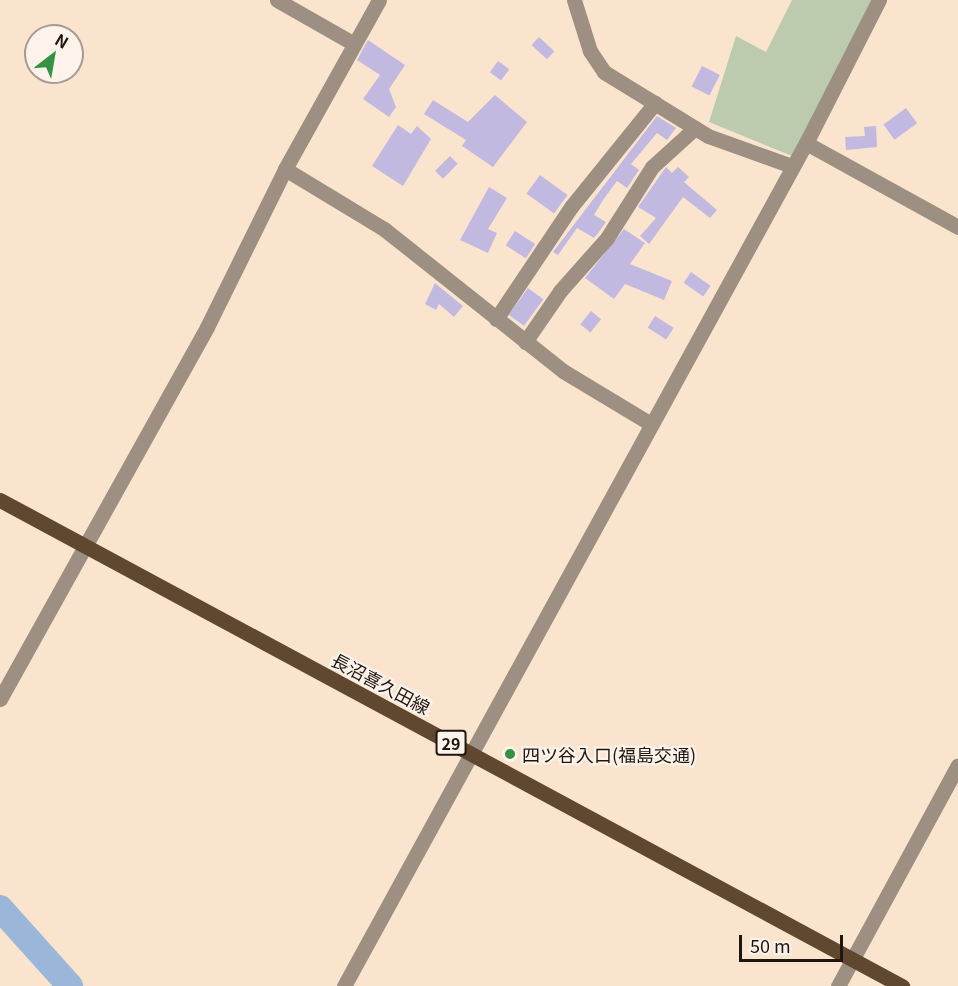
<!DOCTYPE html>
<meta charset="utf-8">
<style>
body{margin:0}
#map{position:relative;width:958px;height:986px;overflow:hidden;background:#fbe4ce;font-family:Georgia,"Noto Sans JP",serif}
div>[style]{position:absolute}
.green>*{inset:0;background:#bccbad}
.river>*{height:26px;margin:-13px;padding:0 13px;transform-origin:13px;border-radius:13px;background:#9ab6d8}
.building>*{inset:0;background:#c2b9e1;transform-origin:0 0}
.minor>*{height:15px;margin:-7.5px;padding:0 7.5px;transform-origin:7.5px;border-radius:7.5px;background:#9d9082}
.major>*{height:15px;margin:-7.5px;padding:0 7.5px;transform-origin:7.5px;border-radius:7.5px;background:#5f482f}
.dots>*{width:16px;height:16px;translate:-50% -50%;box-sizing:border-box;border:3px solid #fdf3eb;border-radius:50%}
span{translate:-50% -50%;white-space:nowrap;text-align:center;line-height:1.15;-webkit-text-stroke:4.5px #fdf3eb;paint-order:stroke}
.shield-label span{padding:2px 4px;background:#fdf3eb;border:2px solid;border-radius:4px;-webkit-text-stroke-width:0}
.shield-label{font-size:16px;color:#1f170f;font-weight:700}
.street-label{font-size:18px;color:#1f170f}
.poi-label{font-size:18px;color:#1f170f}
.left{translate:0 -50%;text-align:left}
.north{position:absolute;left:24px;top:24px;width:60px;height:60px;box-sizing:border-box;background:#fdf3eb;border:2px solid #a49b93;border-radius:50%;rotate:31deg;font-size:16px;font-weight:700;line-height:24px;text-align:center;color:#1f170f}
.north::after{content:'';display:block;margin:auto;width:21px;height:27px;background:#349245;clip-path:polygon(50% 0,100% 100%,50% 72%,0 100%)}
.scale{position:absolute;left:739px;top:935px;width:104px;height:27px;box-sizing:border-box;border:3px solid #1f170f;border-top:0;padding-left:8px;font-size:18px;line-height:21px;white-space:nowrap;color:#1f170f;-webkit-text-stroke:4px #fdf3eb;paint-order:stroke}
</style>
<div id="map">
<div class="green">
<i style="clip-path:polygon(792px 0,874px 0,792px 156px,709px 122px,736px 36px,766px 52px)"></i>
</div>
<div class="river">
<i style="left:0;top:908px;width:105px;rotate:48.1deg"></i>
</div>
<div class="building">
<i style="left:539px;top:37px;width:21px;height:11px;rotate:43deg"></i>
<i style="clip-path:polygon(368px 40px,405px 65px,389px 89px,396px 107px,389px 117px,363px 99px,380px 75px,357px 60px)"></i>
<i style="left:498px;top:61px;width:14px;height:14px;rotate:36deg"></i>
<i style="left:702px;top:66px;width:20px;height:23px;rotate:27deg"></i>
<i style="clip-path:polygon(495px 95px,527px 122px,493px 167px,462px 146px,466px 140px,424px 114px,433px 100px,468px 122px)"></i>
<i style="left:906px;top:108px;width:19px;height:28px;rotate:54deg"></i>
<i style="clip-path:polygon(657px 116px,676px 128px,667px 140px,657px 133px,631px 164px,639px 170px,627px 188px,617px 181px,603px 200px,594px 215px,606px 222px,599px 232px,594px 238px,577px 228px,558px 255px,553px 252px)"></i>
<i style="clip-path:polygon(398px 125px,411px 134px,417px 126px,431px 139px,403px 186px,372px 166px)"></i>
<i style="clip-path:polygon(876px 126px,877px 147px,846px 150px,845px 137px,865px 136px,864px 127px)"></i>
<i style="left:450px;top:156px;width:11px;height:21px;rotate:45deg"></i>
<i style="clip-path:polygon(666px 167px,672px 173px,678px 167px,689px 177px,684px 182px,717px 210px,710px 218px,683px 197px,649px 244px,640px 236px,656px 218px,638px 207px)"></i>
<i style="left:540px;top:175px;width:34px;height:23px;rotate:36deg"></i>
<i style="clip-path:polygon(489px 187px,507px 198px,488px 229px,497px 233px,488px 253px,460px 240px)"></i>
<i style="clip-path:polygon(624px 229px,645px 243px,630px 264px,672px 281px,664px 300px,625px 284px,614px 299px,585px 278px)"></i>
<i style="left:515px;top:231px;width:24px;height:17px;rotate:33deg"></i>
<i style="left:691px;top:272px;width:24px;height:13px;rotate:35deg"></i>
<i style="clip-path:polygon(435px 283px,463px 306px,454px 317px,439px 304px,436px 310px,425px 304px)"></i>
<i style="left:528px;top:288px;width:19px;height:33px;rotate:36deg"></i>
<i style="left:591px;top:311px;width:13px;height:17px;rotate:39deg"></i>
<i style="left:655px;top:316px;width:22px;height:14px;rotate:32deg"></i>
</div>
<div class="minor">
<i style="left:277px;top:0;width:89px;rotate:29.7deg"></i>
<i style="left:574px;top:0;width:53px;rotate:72.6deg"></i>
<i style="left:590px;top:51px;width:25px;rotate:56deg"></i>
<i style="left:604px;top:72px;width:122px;rotate:31.6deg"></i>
<i style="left:708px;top:136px;width:89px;rotate:19.7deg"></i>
<i style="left:806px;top:143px;width:174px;rotate:28.9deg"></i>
<i style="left:285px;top:169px;width:116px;rotate:31.2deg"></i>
<i style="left:384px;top:229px;width:228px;rotate:38.4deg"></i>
<i style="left:563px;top:371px;width:103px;rotate:31.1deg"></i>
<i style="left:496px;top:319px;width:135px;rotate:-56.2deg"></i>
<i style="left:571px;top:207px;width:134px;rotate:-51.1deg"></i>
<i style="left:525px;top:342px;width:62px;rotate:-55.5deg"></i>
<i style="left:560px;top:291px;width:71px;rotate:-48.4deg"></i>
<i style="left:607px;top:238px;width:84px;rotate:-57.6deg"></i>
<i style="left:652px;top:167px;width:58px;rotate:-42.2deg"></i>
<i style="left:0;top:699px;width:426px;rotate:-60.9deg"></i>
<i style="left:207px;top:327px;width:176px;rotate:-63.7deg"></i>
<i style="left:285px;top:169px;width:193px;rotate:-60.9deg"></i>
<i style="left:344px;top:986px;width:961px;rotate:-61.28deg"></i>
<i style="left:806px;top:143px;width:161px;rotate:-63deg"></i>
<i style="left:838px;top:986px;width:251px;rotate:-61.5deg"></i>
</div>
<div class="major">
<i style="left:0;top:500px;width:1025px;rotate:28.32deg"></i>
</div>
<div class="dots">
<i style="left:510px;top:754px;background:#349245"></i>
</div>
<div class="shield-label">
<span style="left:451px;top:743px">29</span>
</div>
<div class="street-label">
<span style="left:381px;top:683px;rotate:28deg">長沼喜久田線</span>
</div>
<div class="poi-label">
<span class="left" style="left:522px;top:754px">四ツ谷入口(福島交通)</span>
</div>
<div class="north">N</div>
<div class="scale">50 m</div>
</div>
